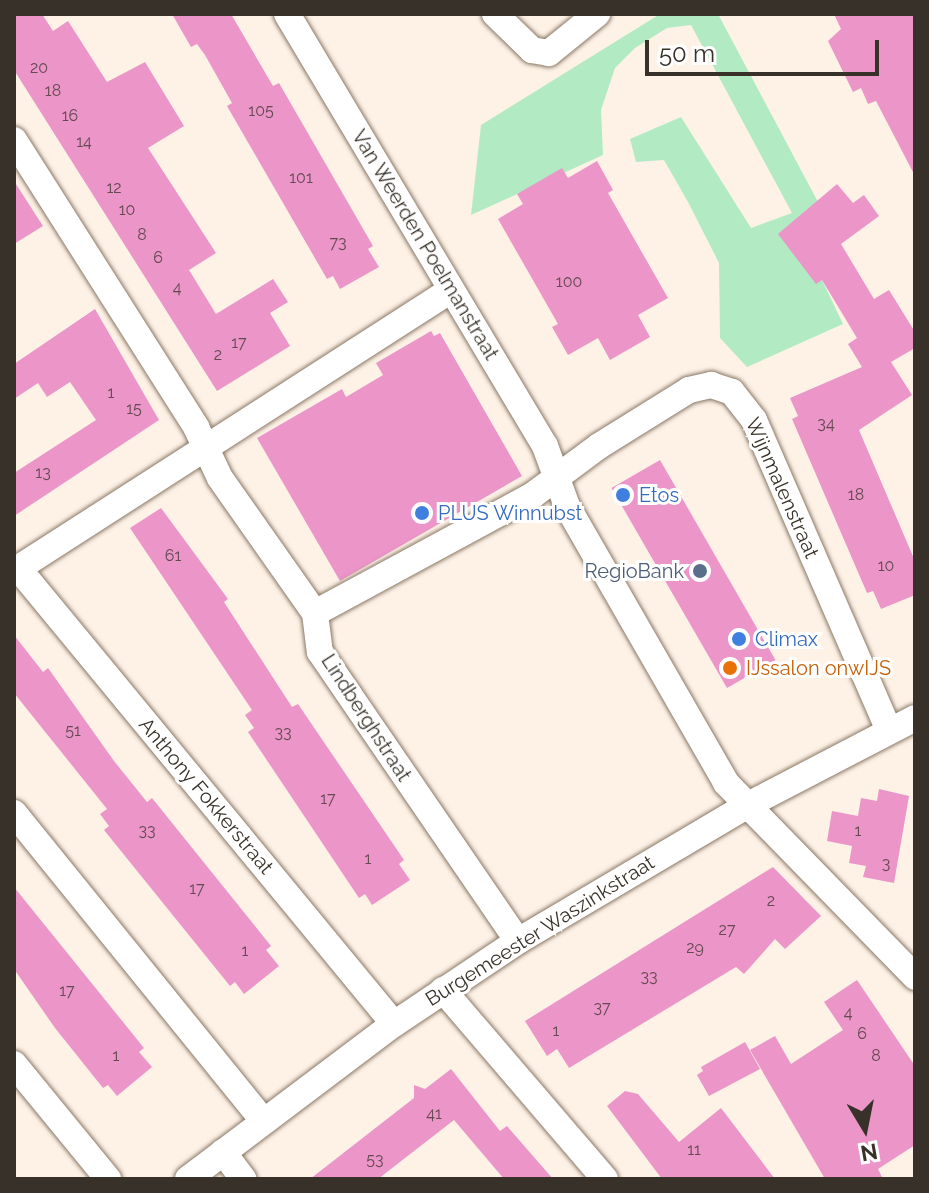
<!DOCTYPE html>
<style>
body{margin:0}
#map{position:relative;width:929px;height:1193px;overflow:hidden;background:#fef2e7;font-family:Raleway,sans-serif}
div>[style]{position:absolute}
.green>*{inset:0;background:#b1eac3}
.building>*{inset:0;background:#eb95c8;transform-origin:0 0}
.roads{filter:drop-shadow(0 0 2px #897866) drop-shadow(0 0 2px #897866)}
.street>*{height:26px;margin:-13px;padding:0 13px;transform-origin:13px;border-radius:13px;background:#fff}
.dots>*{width:22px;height:22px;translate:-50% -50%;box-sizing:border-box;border:4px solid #fff;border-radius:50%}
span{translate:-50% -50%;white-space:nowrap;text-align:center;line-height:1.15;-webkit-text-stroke:6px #fff;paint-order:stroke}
.number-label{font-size:16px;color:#654a51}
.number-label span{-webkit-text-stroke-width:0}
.street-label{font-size:20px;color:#383129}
.shop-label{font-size:20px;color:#366cbe}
.left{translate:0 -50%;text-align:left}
.service-label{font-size:20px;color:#4e5e75}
.right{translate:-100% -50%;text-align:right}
.food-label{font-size:20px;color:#c56008}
.frame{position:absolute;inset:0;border:16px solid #383129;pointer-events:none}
.north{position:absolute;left:825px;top:1089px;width:80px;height:80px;-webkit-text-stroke:6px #fff;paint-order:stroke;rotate:170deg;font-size:22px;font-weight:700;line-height:32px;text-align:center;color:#383129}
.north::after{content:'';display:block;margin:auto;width:28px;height:36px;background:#383129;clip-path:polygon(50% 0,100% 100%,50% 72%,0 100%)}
.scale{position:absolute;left:645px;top:40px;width:234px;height:36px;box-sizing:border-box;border:4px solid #383129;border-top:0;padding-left:10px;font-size:24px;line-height:28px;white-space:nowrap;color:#383129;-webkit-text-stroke:6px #fff;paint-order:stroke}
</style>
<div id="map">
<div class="green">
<i style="clip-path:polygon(660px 14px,718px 14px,818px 202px,800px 234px,843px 324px,747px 367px,720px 338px,719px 263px,688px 202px,664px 160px,636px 162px,630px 139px,681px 117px,751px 228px,792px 213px,691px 25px,667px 28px,635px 48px,615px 68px,601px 110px,603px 155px,471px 215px,481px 125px)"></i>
</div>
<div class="building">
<i style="clip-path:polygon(14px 14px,42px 14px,53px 31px,68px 21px,107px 82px,145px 62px,184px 126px,148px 148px,216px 253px,189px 270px,216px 314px,273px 279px,288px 302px,270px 313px,290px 346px,217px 391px,14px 70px)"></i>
<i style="clip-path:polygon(172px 14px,231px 14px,273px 86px,279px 83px,373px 246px,368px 249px,379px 267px,340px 289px,333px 276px,327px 279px,227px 106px,232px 103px,205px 55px,197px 44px,191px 47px)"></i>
<i style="clip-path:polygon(834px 14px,915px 14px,915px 176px,876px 101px,868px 104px,861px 88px,853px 92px,828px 41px,841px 29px)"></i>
<i style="clip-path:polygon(597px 161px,613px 190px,608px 193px,668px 298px,638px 315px,650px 337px,610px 360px,598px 338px,568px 355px,552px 327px,558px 324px,498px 219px,523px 204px,517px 194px,562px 168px,568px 178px)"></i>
<i style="clip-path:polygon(14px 181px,43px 226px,14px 244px)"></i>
<i style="clip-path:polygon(837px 184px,853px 203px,864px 195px,879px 216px,841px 244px,874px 299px,889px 290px,915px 332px,915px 348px,891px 362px,912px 395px,859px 430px,915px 561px,915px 595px,881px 609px,873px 591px,867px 593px,792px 419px,798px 416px,790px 398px,862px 367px,848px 344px,857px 338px,822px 280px,816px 284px,778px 234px)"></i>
<i style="clip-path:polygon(95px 309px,159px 420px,14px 516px,14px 473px,96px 420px,70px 382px,47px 397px,38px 383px,14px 399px,14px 364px)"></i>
<i style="clip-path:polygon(431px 331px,434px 336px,440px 333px,522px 476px,340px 581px,257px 438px,342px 389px,346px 397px,383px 375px,376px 363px)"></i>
<i style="left:660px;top:460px;width:231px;height:56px;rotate:60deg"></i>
<i style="clip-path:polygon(161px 508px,228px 599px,224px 602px,292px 707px,298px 704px,404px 860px,399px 864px,410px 880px,372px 905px,365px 894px,359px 898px,248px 732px,254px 728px,245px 715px,252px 710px,130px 528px)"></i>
<i style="clip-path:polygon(14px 635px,43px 672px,48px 668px,114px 761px,147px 802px,152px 798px,271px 946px,266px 950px,279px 966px,244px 994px,235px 982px,230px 986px,104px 830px,109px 826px,100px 814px,107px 809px,14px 693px)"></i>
<i style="clip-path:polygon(879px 789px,909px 796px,894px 883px,863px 877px,866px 866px,849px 863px,852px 846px,827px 841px,832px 811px,858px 816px,861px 798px,877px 801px)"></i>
<i style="clip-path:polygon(773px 867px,821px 916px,785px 949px,775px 939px,744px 974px,736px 967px,569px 1068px,557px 1049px,547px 1056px,525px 1021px)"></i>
<i style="clip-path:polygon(14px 887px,144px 1048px,139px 1052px,152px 1067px,117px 1096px,108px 1085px,103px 1088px,55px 1028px,14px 969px)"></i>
<i style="clip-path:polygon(857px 980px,915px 1066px,915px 1145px,878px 1169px,883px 1179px,825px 1179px,750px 1050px,775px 1036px,791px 1064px,843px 1030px,824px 1002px)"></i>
<i style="clip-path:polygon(745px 1042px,760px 1069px,709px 1096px,697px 1075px,703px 1071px,701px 1067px)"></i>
<i style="clip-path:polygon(451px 1069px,500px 1131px,507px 1126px,553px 1179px,504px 1179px,454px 1120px,378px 1179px,310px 1179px,414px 1098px,414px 1085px,425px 1089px)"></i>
<i style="clip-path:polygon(625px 1091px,638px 1094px,679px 1142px,721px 1108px,775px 1179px,662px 1179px,607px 1106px)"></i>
</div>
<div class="roads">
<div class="street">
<i style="left:287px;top:14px;width:503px;rotate:59.15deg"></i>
<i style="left:545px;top:446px;width:64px;rotate:69.9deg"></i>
<i style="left:567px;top:506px;width:319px;rotate:60.1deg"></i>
<i style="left:726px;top:783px;width:271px;rotate:45.7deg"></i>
<i style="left:495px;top:14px;width:52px;rotate:44.2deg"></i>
<i style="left:532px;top:50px;width:17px;rotate:10deg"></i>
<i style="left:549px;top:53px;width:62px;rotate:-39.1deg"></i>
<i style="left:14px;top:140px;width:340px;rotate:57.6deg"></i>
<i style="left:196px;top:427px;width:56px;rotate:64.8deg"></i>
<i style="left:220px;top:478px;width:165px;rotate:54.9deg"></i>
<i style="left:315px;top:613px;width:39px;rotate:83deg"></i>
<i style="left:320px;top:652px;width:350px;rotate:55.6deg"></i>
<i style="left:18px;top:568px;width:591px;rotate:50.49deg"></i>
<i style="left:14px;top:571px;width:520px;rotate:-32.74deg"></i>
<i style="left:315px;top:613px;width:248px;rotate:-28.4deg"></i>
<i style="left:533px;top:495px;width:82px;rotate:-36.6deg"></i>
<i style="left:599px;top:446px;width:106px;rotate:-31.9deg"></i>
<i style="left:689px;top:390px;width:23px;rotate:-13deg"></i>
<i style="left:711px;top:385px;width:22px;rotate:18deg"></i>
<i style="left:732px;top:392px;width:36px;rotate:52deg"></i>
<i style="left:754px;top:420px;width:338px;rotate:66.5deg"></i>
<i style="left:14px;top:813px;width:395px;rotate:51deg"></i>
<i style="left:443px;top:990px;width:249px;rotate:49.4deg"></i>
<i style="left:14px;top:1064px;width:149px;rotate:50.7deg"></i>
<i style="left:223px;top:1152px;width:34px;rotate:53deg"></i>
<i style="left:188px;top:1179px;width:258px;rotate:-37deg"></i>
<i style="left:394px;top:1024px;width:149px;rotate:-33.8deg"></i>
<i style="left:518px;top:941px;width:269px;rotate:-30.6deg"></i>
<i style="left:750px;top:804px;width:186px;rotate:-27.5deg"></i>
</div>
</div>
<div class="dots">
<i style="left:623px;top:495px;background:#3f7fe0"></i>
<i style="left:422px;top:513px;background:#3f7fe0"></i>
<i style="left:700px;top:571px;background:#5c6f8a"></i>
<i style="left:739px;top:639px;background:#3f7fe0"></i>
<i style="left:730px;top:668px;background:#e8710a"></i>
</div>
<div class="number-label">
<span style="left:39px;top:68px">20</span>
<span style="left:53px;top:91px">18</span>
<span style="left:261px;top:111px">105</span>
<span style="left:70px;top:116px">16</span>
<span style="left:84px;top:142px">14</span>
<span style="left:301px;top:178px">101</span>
<span style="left:114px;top:188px">12</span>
<span style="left:127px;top:210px">10</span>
<span style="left:142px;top:235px">8</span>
<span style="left:338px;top:243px">73</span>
<span style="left:158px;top:258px">6</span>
<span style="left:569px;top:282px">100</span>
<span style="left:177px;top:288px">4</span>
<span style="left:239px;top:343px">17</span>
<span style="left:218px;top:355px">2</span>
<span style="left:111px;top:393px">1</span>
<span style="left:134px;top:409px">15</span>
<span style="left:826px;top:424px">34</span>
<span style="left:43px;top:473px">13</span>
<span style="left:856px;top:495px">18</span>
<span style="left:173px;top:556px">61</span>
<span style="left:886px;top:566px">10</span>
<span style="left:73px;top:731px">51</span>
<span style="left:283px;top:733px">33</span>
<span style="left:328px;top:799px">17</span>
<span style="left:147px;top:831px">33</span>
<span style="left:858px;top:831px">1</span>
<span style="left:368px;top:859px">1</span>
<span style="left:886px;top:864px">3</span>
<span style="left:197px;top:889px">17</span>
<span style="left:771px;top:901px">2</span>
<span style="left:727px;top:930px">27</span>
<span style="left:695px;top:948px">29</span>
<span style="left:245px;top:951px">1</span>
<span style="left:649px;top:977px">33</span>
<span style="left:67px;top:991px">17</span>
<span style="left:602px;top:1008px">37</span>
<span style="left:848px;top:1013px">4</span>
<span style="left:556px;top:1031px">1</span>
<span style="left:862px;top:1034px">6</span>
<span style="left:116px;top:1056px">1</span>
<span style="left:876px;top:1056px">8</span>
<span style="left:434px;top:1114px">41</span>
<span style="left:694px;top:1150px">11</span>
<span style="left:375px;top:1160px">53</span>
</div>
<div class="street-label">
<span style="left:425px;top:245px;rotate:59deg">Van Weerden Poelmanstraat</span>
<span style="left:782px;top:488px;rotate:66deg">Wijnmalenstraat</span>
<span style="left:366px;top:718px;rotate:57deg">Lindberghstraat</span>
<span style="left:206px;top:796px;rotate:50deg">Anthony Fokkerstraat</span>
<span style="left:540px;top:931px;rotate:-32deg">Burgemeester Waszinkstraat</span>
</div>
<div class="shop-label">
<span class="left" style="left:639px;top:495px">Etos</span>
<span class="left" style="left:438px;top:513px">PLUS Winnubst</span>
<span class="left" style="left:755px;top:639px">Climax</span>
</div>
<div class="service-label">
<span class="right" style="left:684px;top:571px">RegioBank</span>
</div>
<div class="food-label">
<span class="left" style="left:746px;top:668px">IJssalon onwIJS</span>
</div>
<div class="frame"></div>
<div class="north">N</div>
<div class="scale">50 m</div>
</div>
